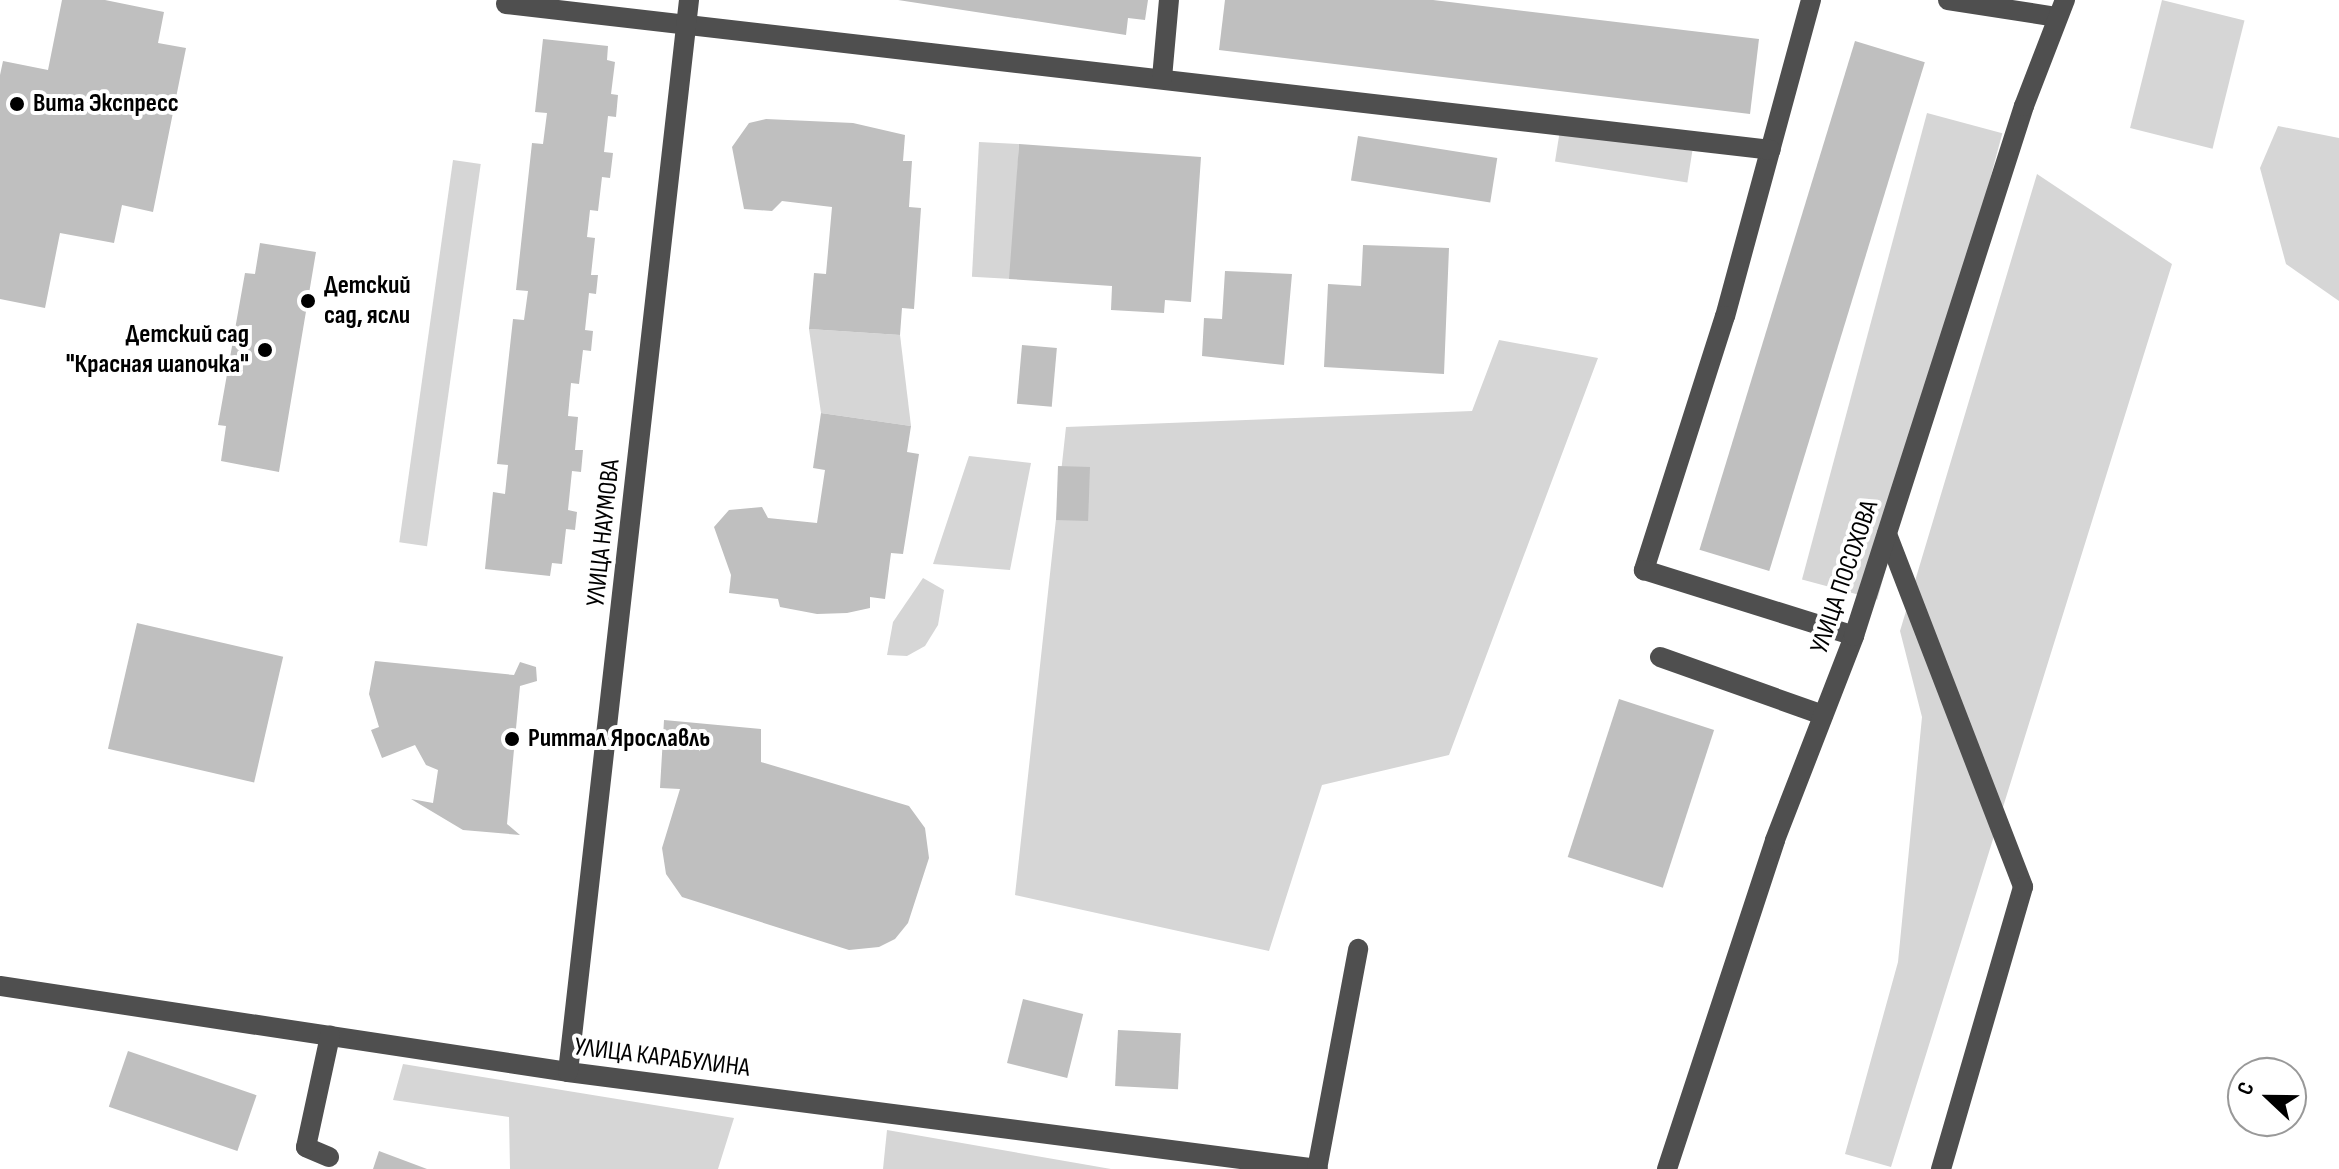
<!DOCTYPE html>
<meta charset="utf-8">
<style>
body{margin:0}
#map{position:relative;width:2339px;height:1169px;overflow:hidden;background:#fff;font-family:"Sofia Sans Condensed",sans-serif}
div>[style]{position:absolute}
.green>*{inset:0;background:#d6d6d6;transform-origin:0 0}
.building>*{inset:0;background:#bfbfbf;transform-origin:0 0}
.minor>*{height:20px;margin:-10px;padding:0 10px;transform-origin:10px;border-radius:10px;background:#4f4f4f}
.dots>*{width:22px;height:22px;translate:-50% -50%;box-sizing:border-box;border:4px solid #fff;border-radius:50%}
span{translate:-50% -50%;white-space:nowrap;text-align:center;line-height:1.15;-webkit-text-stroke:8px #fff;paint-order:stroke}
.poi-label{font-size:26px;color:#000;font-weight:700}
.left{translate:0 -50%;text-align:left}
.right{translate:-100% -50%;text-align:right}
.street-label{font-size:26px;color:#000}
.north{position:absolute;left:2227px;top:1057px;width:80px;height:80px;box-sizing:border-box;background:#fff;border:2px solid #999;border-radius:50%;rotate:292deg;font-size:22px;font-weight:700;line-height:32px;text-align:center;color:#000}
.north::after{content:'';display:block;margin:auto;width:28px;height:36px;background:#000;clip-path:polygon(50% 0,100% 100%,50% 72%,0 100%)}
</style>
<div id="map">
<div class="green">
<i style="left:2162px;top:0;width:85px;height:132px;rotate:14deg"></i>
<i style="left:1927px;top:113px;width:78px;height:483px;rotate:15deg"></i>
<i style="clip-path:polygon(2278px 126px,2339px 138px,2339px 301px,2286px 264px,2260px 168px)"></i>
<i style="left:1560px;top:130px;width:134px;height:32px;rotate:9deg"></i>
<i style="left:979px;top:142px;width:40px;height:135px;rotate:3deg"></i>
<i style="left:453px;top:160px;width:28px;height:386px;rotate:8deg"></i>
<i style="clip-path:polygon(2037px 174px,2172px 264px,1891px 1167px,1845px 1154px,1898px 962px,1922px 717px,1900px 631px)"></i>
<i style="clip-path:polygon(809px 329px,900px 335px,911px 426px,821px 413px)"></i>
<i style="clip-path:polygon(1499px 340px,1598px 358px,1449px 755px,1322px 785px,1269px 951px,1015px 895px,1066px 427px,1472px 411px)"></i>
<i style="clip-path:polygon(969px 456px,1031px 463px,1010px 570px,933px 564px)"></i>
<i style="clip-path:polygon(923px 578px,944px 590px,938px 625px,925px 646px,907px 656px,887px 655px,893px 622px)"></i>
<i style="clip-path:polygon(403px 1064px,734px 1118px,718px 1169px,510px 1169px,509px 1117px,393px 1100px)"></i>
<i style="clip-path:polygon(887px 1130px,1111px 1169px,883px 1169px)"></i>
</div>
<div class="building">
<i style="clip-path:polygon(62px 0,105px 0,164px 12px,158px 43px,186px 48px,153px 212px,122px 205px,114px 243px,60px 233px,45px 308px,0 299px,0 75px,3px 61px,48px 70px)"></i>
<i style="clip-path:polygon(898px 0,1148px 0,1145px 20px,1128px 18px,1126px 35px)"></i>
<i style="clip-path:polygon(1225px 0,1433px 0,1759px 39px,1750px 114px,1219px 50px)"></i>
<i style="clip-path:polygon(543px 39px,608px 46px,607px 60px,615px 62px,611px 94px,618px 95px,616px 117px,608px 116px,604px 152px,613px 153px,610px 178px,602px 177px,598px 211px,590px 210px,587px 237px,595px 238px,591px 275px,598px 275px,596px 294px,589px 293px,585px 330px,593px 331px,591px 351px,583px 350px,579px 384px,571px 383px,568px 416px,578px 417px,575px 450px,583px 450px,581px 472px,572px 471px,568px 510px,577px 512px,575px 530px,566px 529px,562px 564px,552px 563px,550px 576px,485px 569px,493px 492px,505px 494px,508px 465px,497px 464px,513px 319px,524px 320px,528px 291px,516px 290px,532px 143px,543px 144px,547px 113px,535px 112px)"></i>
<i style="left:1855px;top:41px;width:73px;height:532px;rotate:17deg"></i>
<i style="clip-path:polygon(766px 119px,853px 123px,905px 135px,903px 161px,912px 161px,909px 207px,921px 208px,914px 309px,902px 308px,900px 335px,809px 329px,814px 273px,826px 274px,832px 207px,782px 201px,772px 211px,744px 209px,732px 147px,749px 123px)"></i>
<i style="left:1358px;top:136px;width:141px;height:45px;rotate:9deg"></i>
<i style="clip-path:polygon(1019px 144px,1201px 157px,1191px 302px,1165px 300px,1164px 313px,1111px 310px,1112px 286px,1009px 279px)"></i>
<i style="clip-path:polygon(260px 243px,316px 252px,279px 472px,221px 461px,226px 426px,218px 425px,245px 273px,255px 274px)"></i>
<i style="clip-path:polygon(1363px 245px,1449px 248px,1444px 374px,1324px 367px,1328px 284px,1361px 286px)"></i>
<i style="clip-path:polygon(1225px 271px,1292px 274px,1284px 365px,1202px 356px,1204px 318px,1222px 319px)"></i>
<i style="left:1022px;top:345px;width:35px;height:59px;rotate:5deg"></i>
<i style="clip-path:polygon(821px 413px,911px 426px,907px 452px,919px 454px,903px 554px,891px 553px,885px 599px,870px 597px,870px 608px,847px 613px,817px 614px,780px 607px,778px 599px,729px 593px,731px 575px,714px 527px,729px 510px,762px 507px,768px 518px,817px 523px,825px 470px,813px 468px)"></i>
<i style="left:1058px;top:466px;width:32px;height:54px;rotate:2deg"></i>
<i style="left:137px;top:623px;width:150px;height:129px;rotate:13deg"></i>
<i style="clip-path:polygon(375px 661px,514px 675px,520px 662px,536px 667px,537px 681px,520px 686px,507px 824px,520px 835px,463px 830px,411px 799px,433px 803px,438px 770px,426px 765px,415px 745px,382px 758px,371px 730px,379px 727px,369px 694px)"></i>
<i style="left:1619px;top:699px;width:100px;height:166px;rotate:18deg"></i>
<i style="clip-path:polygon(664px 720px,761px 729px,761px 762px,909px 806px,925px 828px,929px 858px,908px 923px,895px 939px,879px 947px,849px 950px,682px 897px,666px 874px,662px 848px,680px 789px,660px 788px)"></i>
<i style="left:1023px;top:999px;width:62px;height:66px;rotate:14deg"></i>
<i style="left:1118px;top:1030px;width:63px;height:56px;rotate:3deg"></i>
<i style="left:128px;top:1051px;width:136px;height:59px;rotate:19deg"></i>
<i style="clip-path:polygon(379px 1151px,427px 1169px,373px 1169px)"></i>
</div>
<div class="minor">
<i style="left:1811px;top:0;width:327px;rotate:105.2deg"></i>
<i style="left:1725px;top:316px;width:267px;rotate:107.7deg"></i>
<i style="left:1644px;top:570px;width:220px;rotate:17.4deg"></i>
<i style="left:1948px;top:0;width:109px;rotate:8.9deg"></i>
<i style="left:506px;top:4px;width:1273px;rotate:6.58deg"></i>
<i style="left:1162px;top:78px;width:78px;rotate:-84.9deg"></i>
<i style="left:1887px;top:534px;width:378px;rotate:68.9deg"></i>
<i style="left:2023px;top:887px;width:294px;rotate:106.2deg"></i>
<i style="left:1660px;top:657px;width:173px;rotate:19.6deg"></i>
<i style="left:0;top:986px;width:574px;rotate:8.61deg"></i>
<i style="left:568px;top:1072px;width:756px;rotate:7.37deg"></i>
<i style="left:568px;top:1072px;width:1079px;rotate:-83.56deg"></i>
<i style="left:329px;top:1157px;width:25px;rotate:-157deg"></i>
<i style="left:306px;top:1147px;width:114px;rotate:-77.8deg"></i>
<i style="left:1317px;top:1169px;width:224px;rotate:-79.4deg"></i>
<i style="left:1667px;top:1169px;width:346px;rotate:-71.8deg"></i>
<i style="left:1775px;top:840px;width:219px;rotate:-68.8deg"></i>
<i style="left:1854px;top:636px;width:557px;rotate:-72.22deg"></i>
<i style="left:2024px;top:106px;width:114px;rotate:-68.9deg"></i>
</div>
<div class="dots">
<i style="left:17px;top:104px;background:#000"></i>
<i style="left:308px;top:301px;background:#000"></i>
<i style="left:265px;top:350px;background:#000"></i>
<i style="left:512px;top:739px;background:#000"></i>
</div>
<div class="poi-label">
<span class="left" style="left:33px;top:104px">Вита Экспресс</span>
<span class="left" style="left:324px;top:301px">Детский<br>сад, ясли</span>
<span class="right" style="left:249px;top:350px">Детский сад<br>"Красная шапочка"</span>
<span class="left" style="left:528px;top:739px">Риттал Ярославль</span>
</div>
<div class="street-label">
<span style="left:604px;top:533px;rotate:-84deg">УЛИЦА НАУМОВА</span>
<span style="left:1845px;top:577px;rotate:-71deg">УЛИЦА ПОСОХОВА</span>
<span style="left:662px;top:1058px;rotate:7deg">УЛИЦА КАРАБУЛИНА</span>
</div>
<div class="north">С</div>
</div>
